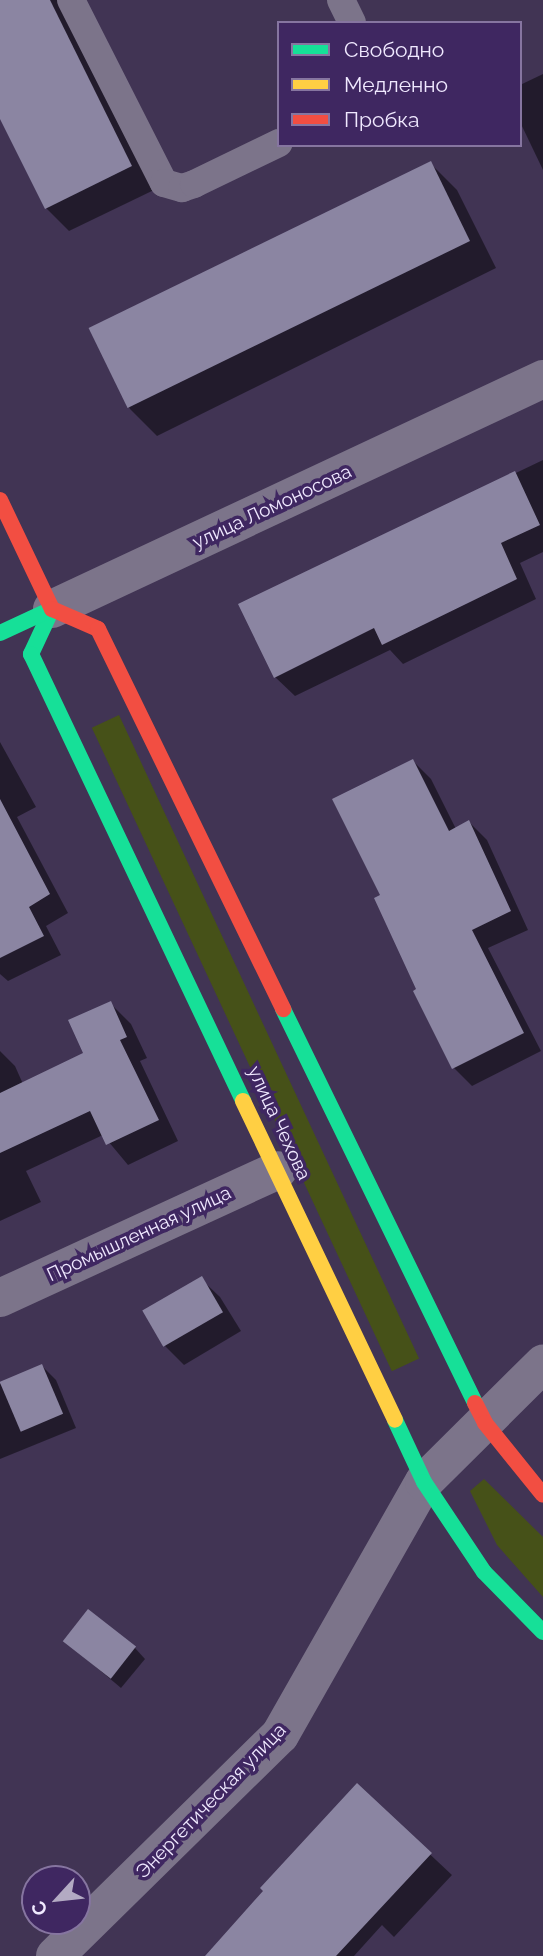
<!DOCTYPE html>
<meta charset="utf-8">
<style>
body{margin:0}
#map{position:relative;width:543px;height:1956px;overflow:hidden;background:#413454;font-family:Raleway,sans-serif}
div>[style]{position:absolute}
.green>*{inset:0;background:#465118;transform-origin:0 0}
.shadow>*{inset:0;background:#0007}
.building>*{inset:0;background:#8b85a2;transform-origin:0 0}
.lane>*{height:28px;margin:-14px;padding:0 14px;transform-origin:14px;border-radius:14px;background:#7c748a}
.street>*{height:38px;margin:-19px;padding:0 19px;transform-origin:19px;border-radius:19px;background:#7c748a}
.fast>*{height:16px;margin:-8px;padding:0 8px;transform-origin:8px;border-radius:8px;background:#16e098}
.slow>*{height:16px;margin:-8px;padding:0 8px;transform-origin:8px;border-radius:8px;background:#ffcf43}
.jam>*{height:16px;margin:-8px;padding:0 8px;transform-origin:8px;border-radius:8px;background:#f24e42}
span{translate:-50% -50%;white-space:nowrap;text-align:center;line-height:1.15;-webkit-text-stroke:7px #3f2761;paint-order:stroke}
.street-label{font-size:19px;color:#f0e9ff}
.legend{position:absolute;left:277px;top:21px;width:245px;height:126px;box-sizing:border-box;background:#3f2761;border:2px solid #8675a0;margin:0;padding:9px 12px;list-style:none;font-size:21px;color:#f0e9ff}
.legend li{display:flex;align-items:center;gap:14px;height:35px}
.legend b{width:35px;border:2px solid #8675a0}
.north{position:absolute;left:21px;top:1865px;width:70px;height:70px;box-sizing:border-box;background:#3f2761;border:2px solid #8675a0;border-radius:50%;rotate:243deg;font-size:19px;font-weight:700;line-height:28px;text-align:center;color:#f0e9ff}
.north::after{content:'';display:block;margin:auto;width:24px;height:32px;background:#b3aac3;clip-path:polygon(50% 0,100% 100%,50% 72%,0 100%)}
</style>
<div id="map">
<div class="green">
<i style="left:119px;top:715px;width:710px;height:30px;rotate:65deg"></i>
<i style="clip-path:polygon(484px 1479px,543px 1537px,543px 1597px,497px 1545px,470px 1491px)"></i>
</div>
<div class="shadow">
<i style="clip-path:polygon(0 0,60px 0,154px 190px,69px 231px,46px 208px,0 115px)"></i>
<i style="clip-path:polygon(543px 74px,543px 170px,520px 122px,520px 85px)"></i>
<i style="clip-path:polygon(430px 163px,457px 190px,496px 268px,157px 436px,130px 409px,92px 331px)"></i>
<i style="clip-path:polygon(543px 460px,543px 552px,520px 563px,536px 599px,403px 664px,390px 650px,295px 696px,275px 677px,240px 605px)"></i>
<i style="clip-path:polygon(0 742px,36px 807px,17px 817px,68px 913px,46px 926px,61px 955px,8px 981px,0 974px)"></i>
<i style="clip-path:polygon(413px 761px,431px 779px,456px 829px,469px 822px,487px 840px,528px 930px,488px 948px,541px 1051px,472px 1086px,454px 1068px,382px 896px)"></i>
<i style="clip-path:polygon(110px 1003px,131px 1024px,147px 1058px,140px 1061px,178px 1141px,128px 1165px,103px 1135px,26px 1171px,41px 1202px,0 1221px,0 1051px,15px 1066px,23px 1084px,85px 1054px)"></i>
<i style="clip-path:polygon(201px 1279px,220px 1297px,241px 1331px,184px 1365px,165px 1346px)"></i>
<i style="clip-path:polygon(42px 1366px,56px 1380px,76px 1428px,0 1459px,0 1384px)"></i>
<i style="clip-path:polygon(65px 1641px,135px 1648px,145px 1659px,121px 1688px)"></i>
<i style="clip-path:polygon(357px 1786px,452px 1875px,394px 1937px,382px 1925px,354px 1956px,208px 1956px)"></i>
</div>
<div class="building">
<i style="clip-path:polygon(0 0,50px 0,132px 166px,45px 209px,0 119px)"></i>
<i style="left:431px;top:161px;width:89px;height:381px;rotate:64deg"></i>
<i style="clip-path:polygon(515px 471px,540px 525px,501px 543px,517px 579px,382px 645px,374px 628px,274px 678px,238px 604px)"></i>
<i style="clip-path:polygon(413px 759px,449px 831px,469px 820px,511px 911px,472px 930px,524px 1033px,452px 1069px,413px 991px,416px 989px,374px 898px,380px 895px,332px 799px)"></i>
<i style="clip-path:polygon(0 799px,50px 894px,29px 907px,44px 936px,0 958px)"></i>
<i style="clip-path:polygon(111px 1001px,127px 1037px,120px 1040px,159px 1120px,106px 1145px,90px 1111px,0 1153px,0 1093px,83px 1053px,68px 1020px)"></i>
<i style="left:202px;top:1276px;width:42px;height:69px;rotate:60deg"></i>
<i style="left:42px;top:1364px;width:54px;height:46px;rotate:67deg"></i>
<i style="left:88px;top:1609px;width:61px;height:41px;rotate:38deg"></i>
<i style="clip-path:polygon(357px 1783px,432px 1853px,336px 1956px,205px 1956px,263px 1891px,260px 1888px)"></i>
</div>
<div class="lane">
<i style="left:71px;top:0;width:205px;rotate:63.1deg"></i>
<i style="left:164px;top:183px;width:19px;rotate:16deg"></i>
<i style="left:182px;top:188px;width:13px;rotate:-18deg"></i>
<i style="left:194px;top:184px;width:94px;rotate:-25.8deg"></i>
<i style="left:341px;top:0;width:25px;rotate:64deg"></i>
</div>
<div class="street">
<i style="left:52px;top:609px;width:542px;rotate:-25.1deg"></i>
<i style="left:0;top:1298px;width:306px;rotate:-24.7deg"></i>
<i style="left:55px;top:1956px;width:315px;rotate:-44.5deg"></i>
<i style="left:280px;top:1735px;width:291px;rotate:-60.4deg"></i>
<i style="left:424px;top:1482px;width:168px;rotate:-44.8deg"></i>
</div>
<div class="fast">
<i style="left:52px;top:609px;width:50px;rotate:115deg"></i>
<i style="left:31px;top:654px;width:495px;rotate:64.6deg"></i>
<i style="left:0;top:633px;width:57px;rotate:-24.8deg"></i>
<i style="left:283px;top:1009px;width:438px;rotate:64deg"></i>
<i style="left:395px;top:1420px;width:68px;rotate:64.9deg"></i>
<i style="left:424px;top:1482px;width:108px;rotate:56.3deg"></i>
<i style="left:484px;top:1572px;width:84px;rotate:45.5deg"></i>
</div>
<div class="slow">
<i style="left:243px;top:1101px;width:353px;rotate:64.5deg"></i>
</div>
<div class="jam">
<i style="left:0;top:500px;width:121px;rotate:64.5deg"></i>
<i style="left:52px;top:609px;width:50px;rotate:23.5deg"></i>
<i style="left:98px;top:629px;width:423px;rotate:64deg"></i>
<i style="left:475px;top:1403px;width:22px;rotate:63deg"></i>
<i style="left:485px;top:1423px;width:92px;rotate:51.1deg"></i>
</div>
<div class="street-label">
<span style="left:272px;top:507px;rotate:-25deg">улица Ломоносова</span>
<span style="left:279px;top:1123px;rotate:65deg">улица Чехова</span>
<span style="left:139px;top:1234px;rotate:-25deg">Промышленная улица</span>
<span style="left:211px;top:1801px;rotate:-46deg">Энергетическая улица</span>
</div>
<ul class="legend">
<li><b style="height:9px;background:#16e098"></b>Свободно</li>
<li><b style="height:9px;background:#ffcf43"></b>Медленно</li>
<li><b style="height:9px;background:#f24e42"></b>Пробка</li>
</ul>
<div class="north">С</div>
</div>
